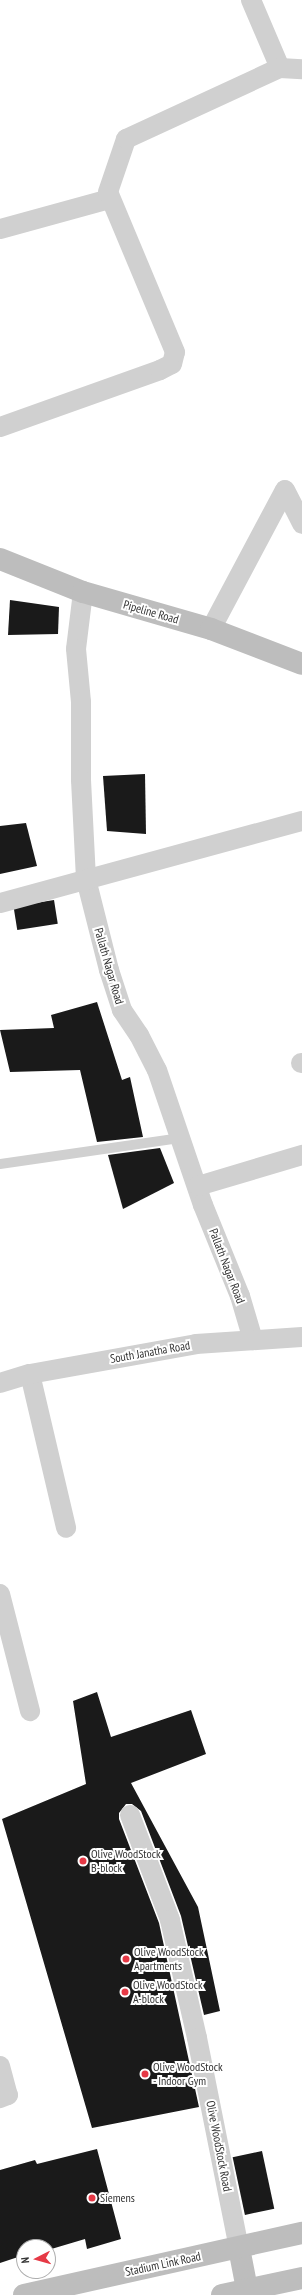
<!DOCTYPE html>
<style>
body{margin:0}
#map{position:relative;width:302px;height:2295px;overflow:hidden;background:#fff;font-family:"PT Sans Narrow",sans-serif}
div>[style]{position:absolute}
.building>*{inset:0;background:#1a1a1a;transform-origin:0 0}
.lane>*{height:10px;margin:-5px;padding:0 5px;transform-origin:5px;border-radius:5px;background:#d0d0d0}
.street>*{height:20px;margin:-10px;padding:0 10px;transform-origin:10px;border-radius:10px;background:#d0d0d0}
.secondary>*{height:22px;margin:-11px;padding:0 11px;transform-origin:11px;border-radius:11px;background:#bdbdbd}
.dots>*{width:11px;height:11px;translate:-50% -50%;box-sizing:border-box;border:2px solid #fff;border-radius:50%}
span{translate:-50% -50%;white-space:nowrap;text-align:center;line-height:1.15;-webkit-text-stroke:4px #fff;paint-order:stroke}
.street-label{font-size:12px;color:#333}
.poi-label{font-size:12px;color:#333}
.left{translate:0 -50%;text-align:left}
.north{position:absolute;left:16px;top:2239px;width:40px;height:40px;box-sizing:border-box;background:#fff;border:1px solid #adadad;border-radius:50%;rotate:264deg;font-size:11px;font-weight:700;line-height:16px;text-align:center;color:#333}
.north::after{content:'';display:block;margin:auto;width:14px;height:18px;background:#e63946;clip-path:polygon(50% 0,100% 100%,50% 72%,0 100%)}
</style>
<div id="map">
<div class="building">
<i style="clip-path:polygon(10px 600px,59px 607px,58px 634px,8px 635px)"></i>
<i style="clip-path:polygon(145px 774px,146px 834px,107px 831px,103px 776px)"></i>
<i style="clip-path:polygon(26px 823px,37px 866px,0 874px,0 826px)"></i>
<i style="left:54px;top:900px;width:24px;height:41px;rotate:81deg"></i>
<i style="clip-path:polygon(97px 1002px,122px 1080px,130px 1077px,143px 1137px,97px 1142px,80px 1070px,10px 1072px,0 1030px,54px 1028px,51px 1015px)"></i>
<i style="clip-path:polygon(160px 1148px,174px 1183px,123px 1209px,108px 1155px)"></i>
<i style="clip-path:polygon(97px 1692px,111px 1737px,191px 1710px,206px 1754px,131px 1783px,198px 1907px,220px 2011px,204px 2015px,181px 1916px,141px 1811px,132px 1804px,126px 1804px,119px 1813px,119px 1819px,159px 1923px,199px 2107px,92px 2128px,2px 1819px,86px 1784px,73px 1701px)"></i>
<i style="clip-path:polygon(97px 2149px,121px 2239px,87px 2249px,85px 2239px,48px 2250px,48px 2247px,24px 2247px,24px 2258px,19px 2259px,18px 2257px,0 2263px,0 2170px,35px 2160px,37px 2164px)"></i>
<i style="left:262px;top:2151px;width:59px;height:30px;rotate:78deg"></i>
</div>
<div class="lane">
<i style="left:0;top:1164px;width:183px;rotate:-8.2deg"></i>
</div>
<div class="street">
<i style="left:251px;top:0;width:74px;rotate:66.9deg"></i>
<i style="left:0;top:229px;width:114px;rotate:-15.3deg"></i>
<i style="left:0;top:427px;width:170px;rotate:-19.6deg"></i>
<i style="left:160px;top:370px;width:13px;rotate:-27deg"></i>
<i style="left:172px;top:364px;width:12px;rotate:-76deg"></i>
<i style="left:175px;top:352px;width:173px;rotate:-112.7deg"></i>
<i style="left:108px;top:192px;width:56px;rotate:-71.2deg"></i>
<i style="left:126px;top:139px;width:170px;rotate:-24.8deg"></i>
<i style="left:280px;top:68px;width:22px;rotate:3deg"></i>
<i style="left:83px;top:592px;width:57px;rotate:97deg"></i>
<i style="left:76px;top:649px;width:53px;rotate:84.6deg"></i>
<i style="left:81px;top:702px;width:78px;rotate:90deg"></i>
<i style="left:81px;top:780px;width:99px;rotate:87.1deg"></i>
<i style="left:86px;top:879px;width:94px;rotate:75.8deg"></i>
<i style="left:109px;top:970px;width:42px;rotate:72deg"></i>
<i style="left:122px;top:1010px;width:30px;rotate:56deg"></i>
<i style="left:139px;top:1035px;width:39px;rotate:63deg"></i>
<i style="left:157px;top:1070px;width:143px;rotate:71.2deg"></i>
<i style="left:203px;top:1205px;width:98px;rotate:67.9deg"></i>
<i style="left:240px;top:1296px;width:46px;rotate:73.5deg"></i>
<i style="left:211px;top:629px;width:157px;rotate:-62deg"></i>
<i style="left:285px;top:490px;width:38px;rotate:63deg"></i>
<i style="left:0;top:903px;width:313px;rotate:-15.2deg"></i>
<i style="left:301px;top:1063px;width:1px"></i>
<i style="left:198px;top:1186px;width:109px;rotate:-16.6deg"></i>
<i style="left:30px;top:1374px;width:158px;rotate:76.8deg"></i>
<i style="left:0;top:1383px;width:31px;rotate:-17deg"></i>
<i style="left:30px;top:1374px;width:169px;rotate:-10.2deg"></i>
<i style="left:196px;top:1344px;width:106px;rotate:-3.8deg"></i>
<i style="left:0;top:1594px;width:121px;rotate:75.6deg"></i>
<i style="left:130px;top:1815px;width:112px;rotate:69.1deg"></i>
<i style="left:170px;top:1920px;width:121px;rotate:77.1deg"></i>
<i style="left:197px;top:2038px;width:214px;rotate:78.7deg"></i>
<i style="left:0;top:2066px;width:30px;rotate:75deg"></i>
<i style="left:8px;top:2095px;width:9px;rotate:159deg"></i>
</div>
<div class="secondary">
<i style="left:0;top:559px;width:89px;rotate:21.7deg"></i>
<i style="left:83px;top:592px;width:133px;rotate:16.1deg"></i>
<i style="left:211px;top:629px;width:97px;rotate:21deg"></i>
<i style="left:239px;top:2248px;width:42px;rotate:79deg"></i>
<i style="left:24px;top:2295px;width:285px;rotate:-12.6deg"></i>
<i style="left:222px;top:2295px;width:82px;rotate:-12deg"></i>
</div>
<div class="dots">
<i style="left:83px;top:1861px;background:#e63946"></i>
<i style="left:126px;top:1959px;background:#e63946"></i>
<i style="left:125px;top:1992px;background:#e63946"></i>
<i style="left:145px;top:2074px;background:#e63946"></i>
<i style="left:92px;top:2198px;background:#e63946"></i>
</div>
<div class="street-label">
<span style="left:151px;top:612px;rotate:16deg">Pipeline Road</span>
<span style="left:109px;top:966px;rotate:74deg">Pallath Nagar Road</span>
<span style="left:227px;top:1266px;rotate:69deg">Pallath Nagar Road</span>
<span style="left:150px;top:1352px;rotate:-10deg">South Janatha Road</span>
<span style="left:219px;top:2146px;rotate:79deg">Olive WoodStock Road</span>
<span style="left:163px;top:2264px;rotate:-12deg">Stadium Link Road</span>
</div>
<div class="poi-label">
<span class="left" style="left:91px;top:1861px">Olive WoodStock<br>B-block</span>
<span class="left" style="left:134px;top:1959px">Olive WoodStock<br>Apartments</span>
<span class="left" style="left:133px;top:1992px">Olive WoodStock<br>A-block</span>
<span class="left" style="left:153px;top:2074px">Olive WoodStock<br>- Indoor Gym</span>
<span class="left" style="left:100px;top:2198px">Siemens</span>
</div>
<div class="north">N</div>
</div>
